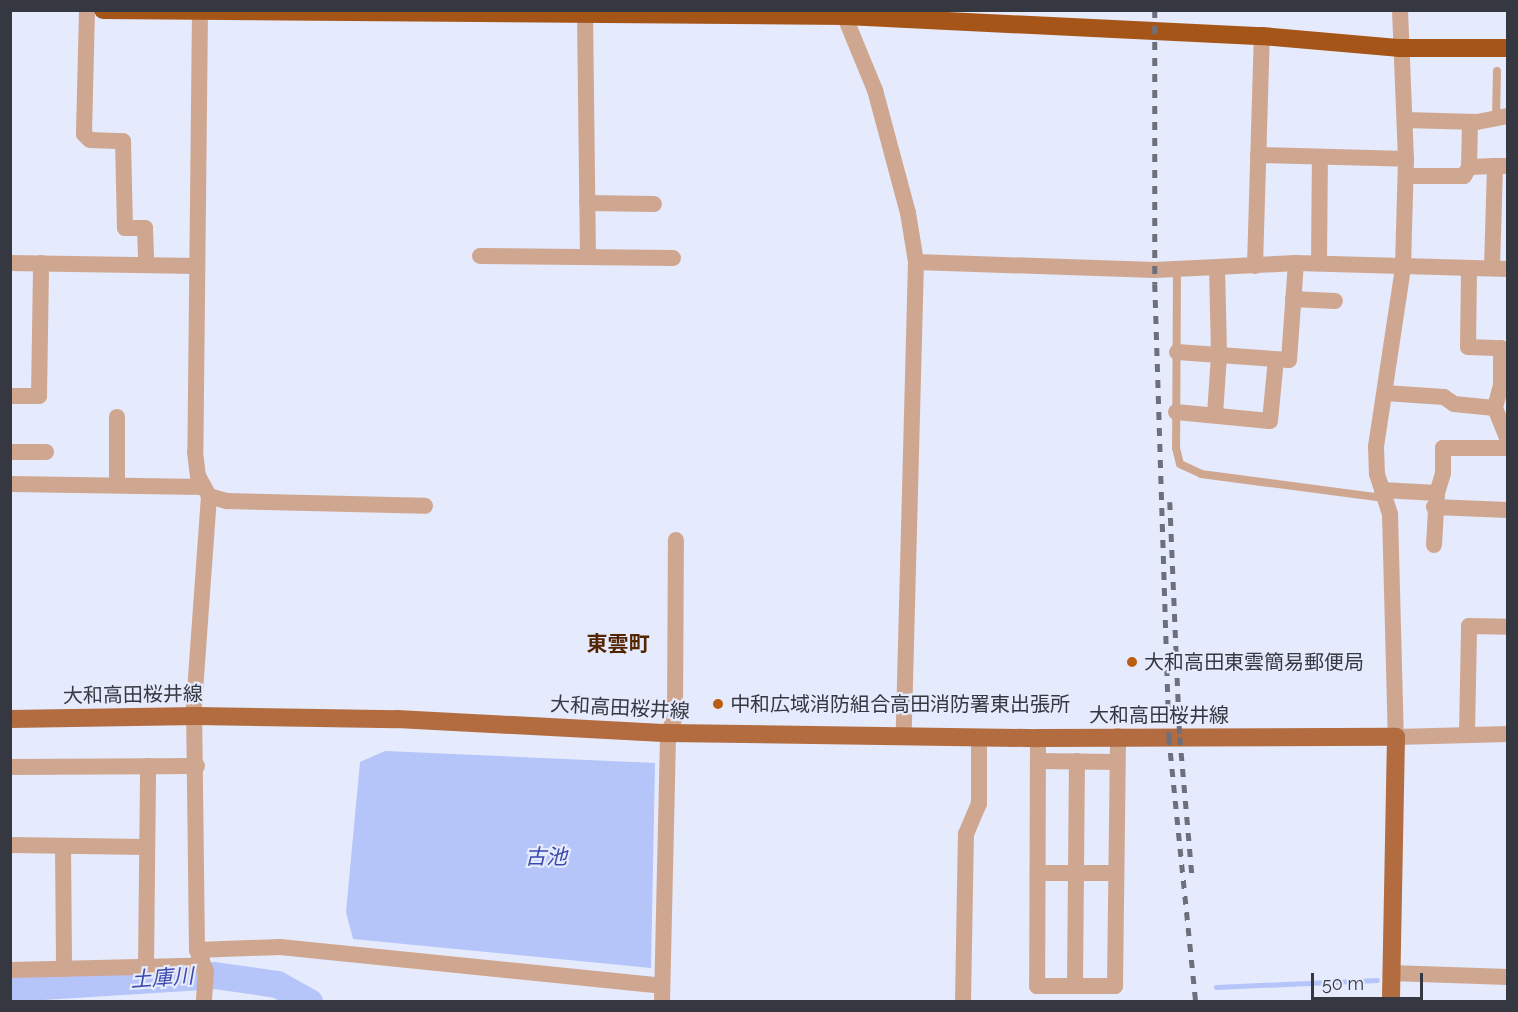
<!DOCTYPE html>
<meta charset="utf-8">
<style>
body{margin:0}
#map{position:relative;width:1518px;height:1012px;overflow:hidden;background:#e5eafc;font-family:Raleway,"Noto Sans JP",sans-serif}
div>[style]{position:absolute}
.water>*{inset:0;background:#b5c4f9}
.stream>*{height:4.5px;margin:-2.25px;padding:0 2.25px;transform-origin:2.25px;border-radius:2.25px;background:#b5c4f9}
.river>*{height:27px;margin:-13.5px;padding:0 13.5px;transform-origin:13.5px;border-radius:13.5px;background:#b5c4f9}
.lane>*{height:8px;margin:-4px;padding:0 4px;transform-origin:4px;border-radius:4px;background:#cfa790}
.street>*{height:16px;margin:-8px;padding:0 8px;transform-origin:8px;border-radius:8px;background:#cfa790}
.primary>*{height:18px;margin:-9px;padding:0 9px;transform-origin:9px;border-radius:9px;background:#b26c3f}
.highway>*{height:18px;margin:-9px;padding:0 9px;transform-origin:9px;border-radius:9px;background:#a65518}
.rail>*{height:4.5px;margin-top:-2.25px;transform-origin:0;background:repeating-linear-gradient(90deg,#6d707c 0 8px,transparent 0 16px)}
.dots>*{width:16px;height:16px;translate:-50% -50%;box-sizing:border-box;border:3px solid #e5eafc;border-radius:50%}
span{translate:-50% -50%;white-space:nowrap;text-align:center;line-height:1.15;-webkit-text-stroke:4.5px #e5eafc;paint-order:stroke}
.poi-label{font-size:20px;color:#363841}
.left{translate:0 -50%;text-align:left}
.street-label{font-size:20px;color:#363841}
.neighbourhood-label{font-size:21px;color:#532503;font-weight:700}
.water-label{font-size:21px;color:#3d4aad;font-style:italic}
.frame{position:absolute;inset:0;border:12px solid #363841;pointer-events:none}
.scale{position:absolute;left:1311px;top:973px;width:112px;height:27px;box-sizing:border-box;border:3px solid #363841;border-top:0;padding-left:8px;font-size:18px;line-height:21px;white-space:nowrap;color:#363841;-webkit-text-stroke:4px #e5eafc;paint-order:stroke}
</style>
<div id="map">
<div class="water">
<i style="clip-path:polygon(385px 751px,655px 763px,651px 968px,353px 939px,346px 912px,360px 762px)"></i>
</div>
<div class="stream">
<i style="left:1216px;top:987px;width:161px;rotate:-2.5deg"></i>
</div>
<div class="river">
<i style="left:10px;top:988px;width:204px;rotate:-3.6deg"></i>
<i style="left:214px;top:975px;width:64px;rotate:8.1deg"></i>
<i style="left:277px;top:984px;width:37px;rotate:29deg"></i>
</div>
<div class="lane">
<i style="left:1496px;top:118px;width:47px;rotate:-88.8deg"></i>
<i style="left:1177px;top:269px;width:179px;rotate:90.3deg"></i>
<i style="left:1176px;top:448px;width:16px;rotate:76deg"></i>
<i style="left:1180px;top:464px;width:23px;rotate:25deg"></i>
<i style="left:1201px;top:474px;width:185px;rotate:7.5deg"></i>
</div>
<div class="street">
<i style="left:87px;top:10px;width:124px;rotate:91.4deg"></i>
<i style="left:84px;top:134px;width:8px;rotate:45deg"></i>
<i style="left:90px;top:140px;width:33px;rotate:2deg"></i>
<i style="left:123px;top:141px;width:87px;rotate:88.7deg"></i>
<i style="left:125px;top:228px;width:20px"></i>
<i style="left:145px;top:228px;width:37px;rotate:88deg"></i>
<i style="left:200px;top:10px;width:442px;rotate:90.6deg"></i>
<i style="left:195px;top:452px;width:24px;rotate:83deg"></i>
<i style="left:198px;top:476px;width:23px;rotate:61deg"></i>
<i style="left:209px;top:496px;width:209px;rotate:94.1deg"></i>
<i style="left:194px;top:704px;width:246px;rotate:89.3deg"></i>
<i style="left:197px;top:950px;width:23px;rotate:67deg"></i>
<i style="left:206px;top:971px;width:31px;rotate:94deg"></i>
<i style="left:842px;top:10px;width:87px;rotate:67.6deg"></i>
<i style="left:875px;top:90px;width:127px;rotate:75deg"></i>
<i style="left:908px;top:213px;width:50px;rotate:80.7deg"></i>
<i style="left:916px;top:262px;width:474px;rotate:91.5deg"></i>
<i style="left:1400px;top:10px;width:149px;rotate:87.7deg"></i>
<i style="left:1406px;top:159px;width:109px;rotate:91.6deg"></i>
<i style="left:1403px;top:268px;width:181px;rotate:98.6deg"></i>
<i style="left:1376px;top:447px;width:27px;rotate:88deg"></i>
<i style="left:1377px;top:474px;width:42px;rotate:72deg"></i>
<i style="left:1390px;top:514px;width:223px;rotate:88.5deg"></i>
<i style="left:1396px;top:737px;width:112px;rotate:-1.5deg"></i>
<i style="left:585px;top:13px;width:244px;rotate:89.3deg"></i>
<i style="left:1405px;top:120px;width:72px;rotate:1.6deg"></i>
<i style="left:1477px;top:122px;width:32px;rotate:-11deg"></i>
<i style="left:1258px;top:155px;width:148px;rotate:1.5deg"></i>
<i style="left:1469px;top:167px;width:45px;rotate:-88.7deg"></i>
<i style="left:1406px;top:176px;width:58px"></i>
<i style="left:1464px;top:176px;width:10px;rotate:-61deg"></i>
<i style="left:1469px;top:167px;width:26px;rotate:-2deg"></i>
<i style="left:587px;top:203px;width:67px;rotate:0.9deg"></i>
<i style="left:480px;top:256px;width:193px;rotate:0.6deg"></i>
<i style="left:916px;top:262px;width:239px;rotate:1.9deg"></i>
<i style="left:1155px;top:270px;width:141px;rotate:-2.8deg"></i>
<i style="left:1296px;top:263px;width:212px;rotate:1.6deg"></i>
<i style="left:10px;top:263px;width:187px;rotate:0.9deg"></i>
<i style="left:1319px;top:263px;width:106px;rotate:-89.5deg"></i>
<i style="left:1255px;top:266px;width:230px;rotate:-88.3deg"></i>
<i style="left:1469px;top:268px;width:79px;rotate:90.7deg"></i>
<i style="left:1468px;top:347px;width:33px;rotate:2deg"></i>
<i style="left:1501px;top:348px;width:37px;rotate:90deg"></i>
<i style="left:1501px;top:385px;width:24px;rotate:105deg"></i>
<i style="left:1495px;top:408px;width:35px;rotate:68deg"></i>
<i style="left:1492px;top:268px;width:102px;rotate:-88.3deg"></i>
<i style="left:1495px;top:166px;width:13px"></i>
<i style="left:1293px;top:299px;width:42px;rotate:2.7deg"></i>
<i style="left:1177px;top:352px;width:112px;rotate:4.1deg"></i>
<i style="left:1289px;top:360px;width:97px;rotate:-85.9deg"></i>
<i style="left:1385px;top:393px;width:59px;rotate:3.9deg"></i>
<i style="left:1444px;top:397px;width:12px;rotate:35deg"></i>
<i style="left:1454px;top:404px;width:41px;rotate:5.6deg"></i>
<i style="left:10px;top:396px;width:29px"></i>
<i style="left:39px;top:396px;width:133px;rotate:-89.1deg"></i>
<i style="left:1176px;top:412px;width:94px;rotate:5.5deg"></i>
<i style="left:1270px;top:421px;width:62px;rotate:-84.5deg"></i>
<i style="left:1215px;top:415px;width:61px;rotate:-86.2deg"></i>
<i style="left:1219px;top:354px;width:86px;rotate:-91.3deg"></i>
<i style="left:10px;top:452px;width:36px"></i>
<i style="left:10px;top:484px;width:193px;rotate:0.9deg"></i>
<i style="left:117px;top:484px;width:67px;rotate:-90deg"></i>
<i style="left:1382px;top:490px;width:55px;rotate:3.1deg"></i>
<i style="left:1437px;top:493px;width:52px;rotate:93.3deg"></i>
<i style="left:1437px;top:493px;width:21px;rotate:-73deg"></i>
<i style="left:1443px;top:473px;width:25px;rotate:-90deg"></i>
<i style="left:1443px;top:448px;width:65px"></i>
<i style="left:209px;top:496px;width:19px;rotate:16deg"></i>
<i style="left:227px;top:501px;width:198px;rotate:1.4deg"></i>
<i style="left:1434px;top:507px;width:74px;rotate:2.3deg"></i>
<i style="left:1467px;top:734px;width:108px;rotate:-88.9deg"></i>
<i style="left:1469px;top:626px;width:39px;rotate:1deg"></i>
<i style="left:1038px;top:738px;width:248px;rotate:90.2deg"></i>
<i style="left:1037px;top:986px;width:78px"></i>
<i style="left:1115px;top:986px;width:250px;rotate:-89.3deg"></i>
<i style="left:1038px;top:761px;width:79px;rotate:0.7deg"></i>
<i style="left:10px;top:767px;width:187px;rotate:-0.3deg"></i>
<i style="left:10px;top:845px;width:137px;rotate:0.8deg"></i>
<i style="left:63px;top:846px;width:123px;rotate:89.5deg"></i>
<i style="left:1038px;top:873px;width:78px"></i>
<i style="left:197px;top:950px;width:83px;rotate:-2.1deg"></i>
<i style="left:280px;top:947px;width:384px;rotate:5.8deg"></i>
<i style="left:146px;top:967px;width:201px;rotate:-89.4deg"></i>
<i style="left:10px;top:970px;width:183px;rotate:-1.3deg"></i>
<i style="left:193px;top:966px;width:11px;rotate:-34deg"></i>
<i style="left:1391px;top:973px;width:117px;rotate:2deg"></i>
<i style="left:1075px;top:986px;width:225px;rotate:-89.5deg"></i>
<i style="left:662px;top:1002px;width:269px;rotate:-88.7deg"></i>
<i style="left:668px;top:733px;width:17px;rotate:-66deg"></i>
<i style="left:675px;top:717px;width:177px;rotate:-89.7deg"></i>
<i style="left:963px;top:1002px;width:168px;rotate:-89deg"></i>
<i style="left:966px;top:834px;width:33px;rotate:-67deg"></i>
<i style="left:979px;top:804px;width:67px;rotate:-90deg"></i>
</div>
<div class="primary">
<i style="left:10px;top:719px;width:187px;rotate:-0.9deg"></i>
<i style="left:197px;top:716px;width:200px;rotate:0.9deg"></i>
<i style="left:397px;top:719px;width:271px;rotate:3deg"></i>
<i style="left:668px;top:733px;width:370px;rotate:0.8deg"></i>
<i style="left:1038px;top:738px;width:358px;rotate:-0.2deg"></i>
<i style="left:1396px;top:737px;width:265px;rotate:91.1deg"></i>
</div>
<div class="highway">
<i style="left:103px;top:10px;width:743px;rotate:0.46deg"></i>
<i style="left:846px;top:16px;width:416px;rotate:2.8deg"></i>
<i style="left:1262px;top:36px;width:139px;rotate:5deg"></i>
<i style="left:1400px;top:48px;width:108px"></i>
</div>
<div class="rail">
<i style="left:1155px;top:10px;width:274px;rotate:90deg"></i>
<i style="left:1155px;top:284px;width:453px;rotate:88.2deg"></i>
<i style="left:1169px;top:737px;width:266px;rotate:84.2deg"></i>
<i style="left:1170px;top:502px;width:235px;rotate:87.6deg"></i>
<i style="left:1180px;top:737px;width:138px;rotate:85deg"></i>
</div>
<div class="dots">
<i style="left:1132px;top:662px;background:#bb5d10"></i>
<i style="left:718px;top:704px;background:#bb5d10"></i>
</div>
<div class="poi-label">
<span class="left" style="left:1144px;top:662px">大和高田東雲簡易郵便局</span>
<span class="left" style="left:730px;top:704px">中和広域消防組合高田消防署東出張所</span>
</div>
<div class="street-label">
<span style="left:133px;top:695px;rotate:-1deg">大和高田桜井線</span>
<span style="left:620px;top:708px;rotate:3deg">大和高田桜井線</span>
<span style="left:1159px;top:715px">大和高田桜井線</span>
</div>
<div class="neighbourhood-label">
<span style="left:618px;top:644px">東雲町</span>
</div>
<div class="water-label">
<span style="left:546px;top:857px">古池</span>
<span style="left:162px;top:978px;rotate:-4deg">土庫川</span>
</div>
<div class="frame"></div>
<div class="scale">50 m</div>
</div>
